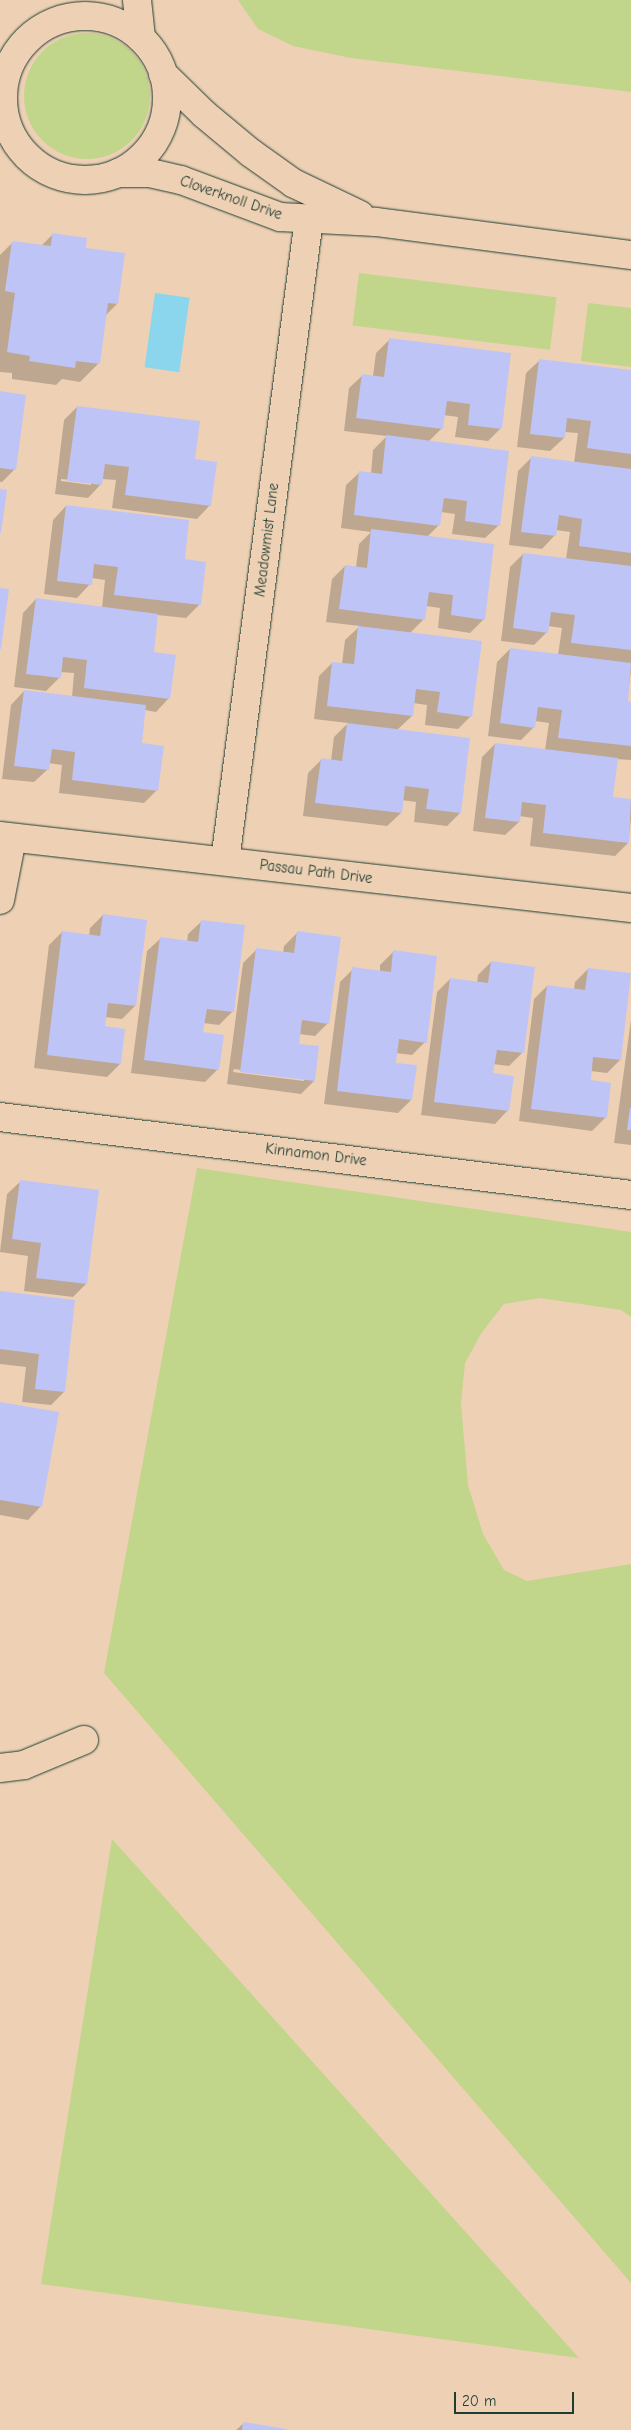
<!DOCTYPE html>
<style>
body{margin:0}
#map{position:relative;width:631px;height:2430px;overflow:hidden;background:#eed1b4;font-family:"Comic Neue",sans-serif}
div>[style]{position:absolute}
.green>*{inset:0;background:#c1d58b;transform-origin:0 0}
.round{border-radius:50%}
.water>*{inset:0;background:#8cd6ed;transform-origin:0 0}
.shadow>*{inset:0;background:#0003}
.building>*{inset:0;background:#bfc4f6}
.roads{filter:drop-shadow(0 0 1px #1f3d34) drop-shadow(0 0 1px #1f3d34)}
.minor>*{height:28px;margin:-14px;padding:0 14px;transform-origin:14px;border-radius:14px;background:#eed1b4}
.minor>.ring{margin:-14px;padding:0;box-sizing:content-box;background:none;border:28px solid #eed1b4;border-radius:50%}
span{translate:-50% -50%;white-space:nowrap;text-align:center;line-height:1.15;-webkit-text-stroke:4px #eed1b4;paint-order:stroke}
.street-label{font-size:15px;color:#1f3d34}
.scale{position:absolute;left:454px;top:2392px;width:120px;height:22px;box-sizing:border-box;border:2px solid #1f3d34;border-top:0;padding-left:6px;font-size:15px;line-height:18px;white-space:nowrap;color:#1f3d34;-webkit-text-stroke:4px #eed1b4;paint-order:stroke}
</style>
<div id="map">
<div class="green">
<i style="clip-path:polygon(238px 0,631px 0,631px 92px,351px 58px,293px 46px,258px 29px)"></i>
<i class="round" style="left:24px;top:33px;width:126px;height:126px"></i>
<i style="left:359px;top:273px;width:199px;height:53px;rotate:7deg"></i>
<i style="clip-path:polygon(588px 303px,631px 308px,631px 367px,581px 361px)"></i>
<i style="clip-path:polygon(197px 1168px,631px 1232px,631px 1317px,621px 1310px,540px 1298px,504px 1304px,482px 1332px,465px 1363px,461px 1404px,468px 1485px,483px 1534px,504px 1570px,527px 1581px,631px 1564px,631px 2283px,104px 1673px)"></i>
<i style="clip-path:polygon(112px 1839px,579px 2358px,41px 2284px)"></i>
</div>
<div class="water">
<i style="left:155px;top:293px;width:35px;height:75px;rotate:8deg"></i>
</div>
<div class="shadow">
<i style="clip-path:polygon(53px 234px,85px 249px,117px 304px,105px 316px,98px 364px,80px 382px,62px 379px,56px 385px,12px 379px,12px 373px,0 372px,0 255px,13px 242px,41px 246px)"></i>
<i style="clip-path:polygon(389px 340px,501px 428px,488px 441px,455px 437px,458px 417px,443px 415px,442px 428px,428px 442px,499px 525px,485px 538px,452px 534px,455px 514px,441px 512px,439px 525px,427px 537px,484px 619px,470px 633px,438px 628px,440px 608px,426px 606px,424px 619px,410px 633px,471px 716px,458px 729px,425px 725px,427px 705px,413px 703px,412px 716px,397px 730px,460px 813px,447px 826px,414px 822px,416px 802px,402px 800px,401px 813px,387px 826px,303px 816px,308px 773px,321px 760px,331px 761px,334px 737px,348px 723px,314px 719px,319px 676px,332px 663px,342px 664px,345px 640px,360px 626px,326px 622px,332px 579px,345px 566px,356px 567px,359px 544px,371px 532px,341px 528px,346px 485px,360px 472px,371px 474px,373px 450px,387px 436px,344px 431px,349px 388px,363px 375px,373px 376px,376px 353px)"></i>
<i style="clip-path:polygon(540px 360px,631px 371px,631px 670px,627px 702px,631px 703px,631px 760px,616px 759px,611px 798px,631px 800px,631px 819px,628px 843px,615px 856px,530px 846px,533px 818px,519px 816px,519px 822px,505px 835px,473px 831px,482px 757px,495px 744px,545px 750px,549px 723px,535px 721px,534px 727px,521px 740px,488px 736px,497px 662px,510px 649px,558px 655px,562px 628px,548px 626px,547px 632px,534px 645px,501px 641px,510px 567px,523px 554px,566px 559px,570px 532px,556px 530px,555px 535px,542px 549px,509px 545px,518px 471px,531px 458px,574px 463px,578px 433px,564px 432px,564px 438px,550px 451px,517px 447px,526px 373px)"></i>
<i style="clip-path:polygon(0 393px,15px 469px,2px 482px,0 482px)"></i>
<i style="clip-path:polygon(evenodd,77px 407px,194px 460px,210px 505px,197px 519px,112px 508px,116px 480px,102px 479px,101px 484px,88px 498px,55px 494px,64px 420px,77px 407px,61px 479px,91px 482px,91px 485px,61px 481px,61px 479px)"></i>
<i style="clip-path:polygon(66px 506px,183px 560px,205px 563px,199px 605px,186px 618px,157px 615px,152px 653px,169px 698px,156px 712px,145px 710px,140px 744px,157px 790px,144px 803px,59px 793px,62px 765px,48px 763px,48px 769px,34px 782px,2px 779px,11px 705px,24px 691px,72px 697px,74px 673px,60px 672px,60px 677px,46px 691px,14px 687px,23px 613px,36px 599px,102px 608px,105px 580px,91px 578px,90px 584px,77px 598px,44px 594px,53px 520px)"></i>
<i style="clip-path:polygon(103px 915px,135px 1006px,122px 1019px,105px 1017px,104px 1027px,120px 1064px,107px 1077px,34px 1068px,49px 945px,62px 932px,89px 936px,90px 928px)"></i>
<i style="clip-path:polygon(202px 921px,233px 1011px,219px 1025px,203px 1023px,202px 1033px,218px 1069px,205px 1082px,131px 1073px,147px 951px,161px 938px,187px 942px,188px 934px)"></i>
<i style="clip-path:polygon(evenodd,297px 933px,328px 1023px,315px 1036px,299px 1034px,298px 1045px,314px 1081px,301px 1094px,227px 1084px,243px 963px,256px 950px,283px 953px,284px 946px,297px 933px,234px 1069px,304px 1079px,304px 1081px,233px 1072px,234px 1069px)"></i>
<i style="clip-path:polygon(394px 951px,425px 1042px,412px 1055px,396px 1053px,395px 1064px,411px 1100px,398px 1113px,324px 1104px,340px 982px,353px 969px,380px 972px,380px 965px)"></i>
<i style="clip-path:polygon(491px 962px,522px 1053px,509px 1066px,493px 1064px,492px 1075px,508px 1110px,495px 1124px,421px 1115px,437px 992px,450px 979px,477px 983px,478px 975px)"></i>
<i style="clip-path:polygon(588px 969px,620px 1060px,607px 1073px,590px 1071px,589px 1081px,606px 1117px,592px 1131px,519px 1121px,534px 999px,547px 986px,574px 990px,575px 982px)"></i>
<i style="clip-path:polygon(631px 1020px,631px 1145px,614px 1143px)"></i>
<i style="clip-path:polygon(21px 1181px,86px 1284px,73px 1297px,24px 1291px,28px 1256px,0 1252px,7px 1194px)"></i>
<i style="clip-path:polygon(0 1292px,64px 1392px,51px 1405px,22px 1402px,26px 1367px,0 1364px)"></i>
<i style="clip-path:polygon(0 1403px,41px 1506px,28px 1520px,0 1515px)"></i>
<i style="clip-path:polygon(244px 2423px,285px 2430px,236px 2430px)"></i>
</div>
<div class="building">
<i style="clip-path:polygon(52px 233px,87px 238px,86px 248px,125px 253px,118px 304px,108px 303px,100px 364px,76px 361px,75px 368px,29px 361px,30px 356px,7px 352px,15px 293px,5px 291px,12px 241px,51px 246px)"></i>
<i style="clip-path:polygon(389px 338px,511px 353px,502px 429px,468px 425px,470px 404px,447px 401px,443px 429px,356px 418px,362px 374px,384px 377px)"></i>
<i style="clip-path:polygon(539px 359px,631px 370px,631px 454px,587px 448px,591px 421px,567px 418px,565px 438px,530px 434px)"></i>
<i style="clip-path:polygon(0 391px,26px 395px,16px 470px,0 468px)"></i>
<i style="clip-path:polygon(77px 406px,200px 421px,195px 459px,217px 462px,211px 506px,125px 495px,129px 467px,105px 464px,102px 485px,67px 481px)"></i>
<i style="clip-path:polygon(386px 435px,509px 451px,500px 526px,465px 521px,467px 501px,444px 498px,440px 526px,354px 515px,359px 471px,382px 474px)"></i>
<i style="clip-path:polygon(531px 456px,631px 469px,631px 553px,579px 546px,582px 519px,559px 515px,556px 536px,521px 532px)"></i>
<i style="clip-path:polygon(0 489px,7px 490px,1px 533px,0 533px)"></i>
<i style="clip-path:polygon(66px 505px,189px 520px,185px 559px,206px 562px,201px 605px,114px 595px,118px 567px,94px 564px,92px 585px,57px 581px)"></i>
<i style="clip-path:polygon(371px 529px,494px 544px,485px 620px,451px 615px,453px 595px,429px 592px,425px 620px,339px 609px,345px 565px,367px 568px)"></i>
<i style="clip-path:polygon(523px 553px,631px 566px,631px 650px,571px 643px,575px 615px,551px 612px,548px 633px,513px 628px)"></i>
<i style="clip-path:polygon(0 588px,9px 589px,1px 649px,0 649px)"></i>
<i style="clip-path:polygon(36px 598px,158px 614px,154px 652px,176px 655px,170px 699px,84px 688px,87px 660px,63px 657px,61px 678px,26px 674px)"></i>
<i style="clip-path:polygon(358px 626px,482px 641px,472px 717px,437px 712px,440px 692px,416px 689px,413px 716px,327px 706px,332px 662px,354px 664px)"></i>
<i style="clip-path:polygon(510px 648px,631px 663px,628px 701px,631px 702px,631px 746px,558px 738px,562px 710px,538px 707px,535px 728px,500px 723px)"></i>
<i style="clip-path:polygon(24px 690px,146px 705px,142px 743px,164px 746px,158px 791px,72px 780px,75px 752px,52px 749px,49px 770px,14px 766px)"></i>
<i style="clip-path:polygon(347px 723px,470px 738px,461px 813px,426px 809px,429px 789px,405px 786px,402px 813px,315px 803px,321px 758px,342px 761px)"></i>
<i style="clip-path:polygon(495px 743px,618px 758px,613px 797px,631px 799px,629px 843px,543px 833px,546px 805px,522px 802px,520px 822px,485px 818px)"></i>
<i style="clip-path:polygon(103px 914px,147px 920px,136px 1006px,108px 1003px,105px 1026px,125px 1029px,121px 1064px,47px 1055px,62px 931px,100px 936px)"></i>
<i style="clip-path:polygon(201px 920px,245px 925px,234px 1012px,207px 1009px,203px 1032px,224px 1035px,219px 1070px,144px 1060px,160px 937px,198px 942px)"></i>
<i style="clip-path:polygon(297px 931px,341px 937px,329px 1024px,302px 1020px,299px 1044px,319px 1046px,315px 1081px,240px 1072px,256px 948px,294px 953px)"></i>
<i style="clip-path:polygon(393px 950px,437px 956px,427px 1043px,399px 1039px,396px 1063px,417px 1065px,412px 1100px,337px 1091px,352px 967px,391px 972px)"></i>
<i style="clip-path:polygon(491px 961px,535px 967px,524px 1053px,497px 1050px,493px 1073px,514px 1076px,509px 1111px,434px 1102px,450px 978px,488px 983px)"></i>
<i style="clip-path:polygon(588px 968px,631px 973px,621px 1060px,593px 1057px,591px 1080px,611px 1083px,607px 1118px,531px 1109px,547px 985px,585px 990px)"></i>
<i style="clip-path:polygon(630px 1108px,631px 1108px,631px 1130px,627px 1130px)"></i>
<i style="clip-path:polygon(20px 1180px,99px 1190px,87px 1284px,36px 1278px,41px 1243px,12px 1239px)"></i>
<i style="clip-path:polygon(0 1291px,75px 1300px,65px 1392px,35px 1389px,39px 1354px,0 1349px)"></i>
<i style="clip-path:polygon(0 1402px,59px 1412px,42px 1507px,0 1500px)"></i>
<i style="clip-path:polygon(243px 2422px,287px 2429px,287px 2430px,242px 2430px)"></i>
</div>
<div class="roads">
<div class="minor">
<i style="left:137px;top:0;width:38px;rotate:84deg"></i>
<i class="ring" style="left:3px;top:16px;width:136px;height:136px"></i>
<i style="left:163px;top:74px;width:57px;rotate:44.3deg"></i>
<i style="left:204px;top:114px;width:61px;rotate:39.7deg"></i>
<i style="left:251px;top:153px;width:52px;rotate:35.5deg"></i>
<i style="left:293px;top:183px;width:74px;rotate:25.5deg"></i>
<i style="left:118px;top:173px;width:32px"></i>
<i style="left:150px;top:173px;width:32px;rotate:13deg"></i>
<i style="left:181px;top:180px;width:106px;rotate:20.5deg"></i>
<i style="left:280px;top:217px;width:96px;rotate:3deg"></i>
<i style="left:376px;top:222px;width:257px;rotate:7.4deg"></i>
<i style="left:0;top:836px;width:635px;rotate:6.51deg"></i>
<i style="left:225px;top:861px;width:647px;rotate:-82.55deg"></i>
<i style="left:0;top:900px;width:63px;rotate:-79deg"></i>
<i style="left:0;top:1117px;width:636px;rotate:7.05deg"></i>
<i style="left:0;top:1768px;width:24px;rotate:-7deg"></i>
<i style="left:24px;top:1765px;width:65px;rotate:-22.6deg"></i>
</div>
</div>
<div class="street-label">
<span style="left:231px;top:198px;rotate:19deg">Cloverknoll Drive</span>
<span style="left:267px;top:540px;rotate:-83deg">Meadowmist Lane</span>
<span style="left:316px;top:872px;rotate:7deg">Passau Path Drive</span>
<span style="left:316px;top:1155px;rotate:7deg">Kinnamon Drive</span>
</div>
<div class="scale">20 m</div>
</div>
